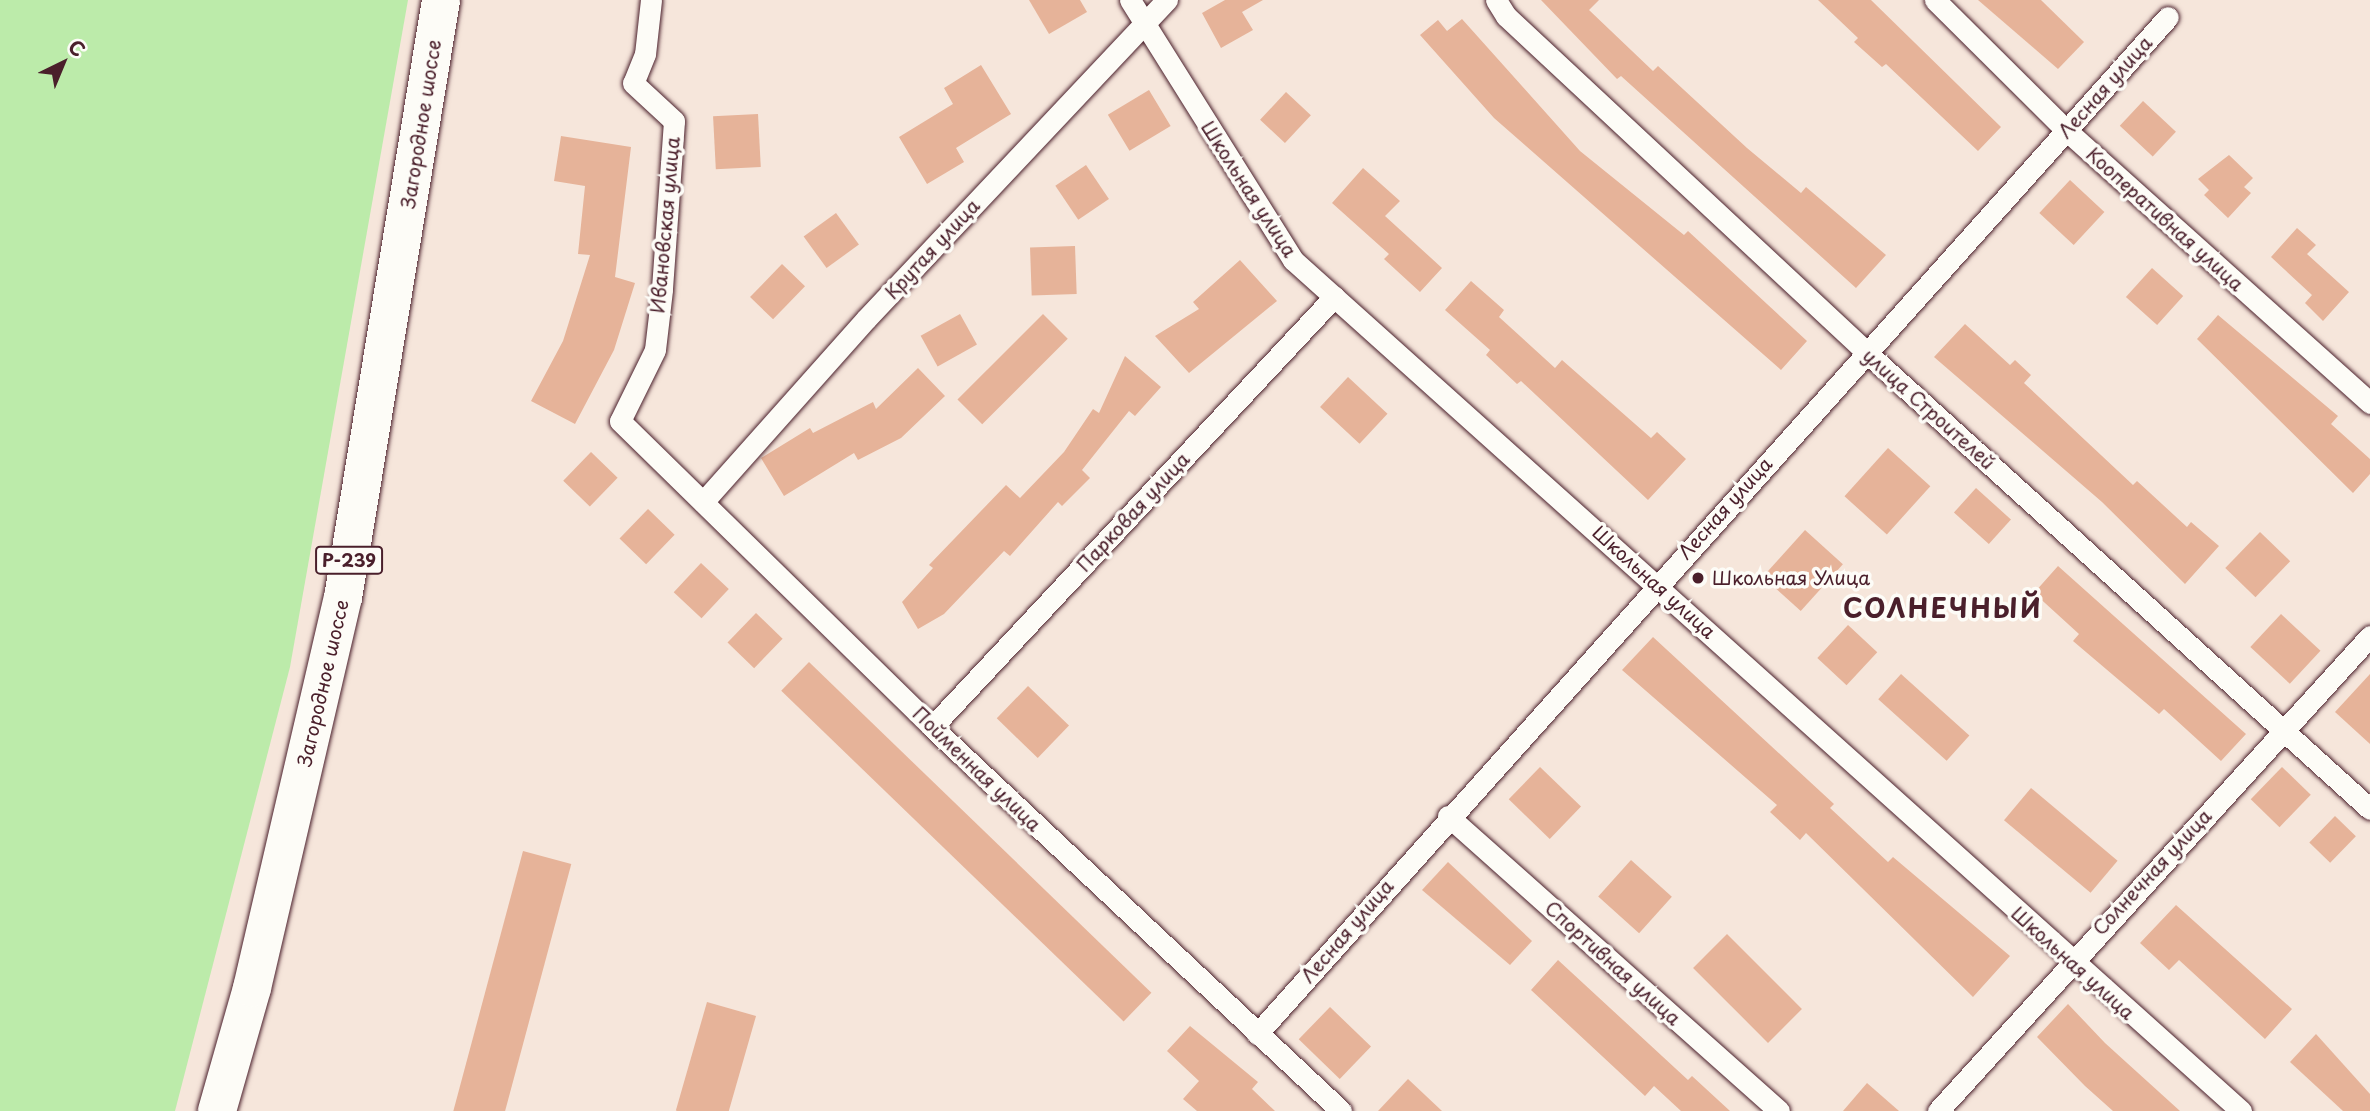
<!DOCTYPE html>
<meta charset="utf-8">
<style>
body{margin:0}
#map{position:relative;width:2370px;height:1111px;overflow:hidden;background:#f6e6db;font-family:"Playpen Sans",sans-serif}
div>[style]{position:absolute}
.green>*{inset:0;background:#bcebaa}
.building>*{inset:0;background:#e6b399;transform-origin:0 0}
.roads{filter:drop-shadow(0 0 2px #4a1f2b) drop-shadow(0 0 2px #4a1f2b)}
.street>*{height:21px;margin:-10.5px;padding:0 10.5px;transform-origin:10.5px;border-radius:10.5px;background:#fdfcf7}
.highway>*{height:38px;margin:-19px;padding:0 19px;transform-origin:19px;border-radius:19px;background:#fdfcf7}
.dots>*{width:19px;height:19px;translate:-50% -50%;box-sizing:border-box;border:4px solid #fdfcf7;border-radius:50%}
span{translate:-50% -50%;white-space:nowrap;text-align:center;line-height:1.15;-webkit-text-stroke:7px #fdfcf7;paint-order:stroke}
.shield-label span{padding:2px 5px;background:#fdfcf7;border:2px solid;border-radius:5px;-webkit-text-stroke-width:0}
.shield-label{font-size:18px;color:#4a1f2b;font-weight:700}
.street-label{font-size:19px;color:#4a1f2b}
.poi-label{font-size:19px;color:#4a1f2b}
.left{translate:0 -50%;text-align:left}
.district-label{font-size:26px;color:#4a1f2b;font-weight:700;letter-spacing:2px}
.north{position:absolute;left:28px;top:28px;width:70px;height:70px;-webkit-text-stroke:5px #fdfcf7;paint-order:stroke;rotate:43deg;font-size:19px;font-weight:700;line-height:28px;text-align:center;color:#4a1f2b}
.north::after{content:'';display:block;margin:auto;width:24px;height:32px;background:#4a1f2b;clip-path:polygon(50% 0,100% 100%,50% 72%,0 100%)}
</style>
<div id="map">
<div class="green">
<i style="clip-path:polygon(0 0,408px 0,290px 667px,175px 1111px,0 1111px)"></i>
</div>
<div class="building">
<i style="clip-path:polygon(1029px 0,1080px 0,1087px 12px,1049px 34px)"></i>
<i style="clip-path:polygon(1225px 0,1263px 0,1242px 12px,1253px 30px,1221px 48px,1202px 13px)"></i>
<i style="clip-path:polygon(1541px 0,1599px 0,1589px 10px,1653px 71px,1658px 66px,1747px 148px,1801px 193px,1806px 187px,1886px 255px,1856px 288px,1621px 76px,1617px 79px)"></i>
<i style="clip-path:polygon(1818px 0,1871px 0,2001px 127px,1978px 151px,1886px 64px,1882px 67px,1854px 42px,1858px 38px)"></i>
<i style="clip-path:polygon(1978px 0,2041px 0,2084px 42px,2058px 69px)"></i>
<i style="clip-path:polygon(1462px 19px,1580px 151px,1684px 235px,1688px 231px,1807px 341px,1781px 370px,1494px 118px,1420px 35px,1438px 20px,1447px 31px)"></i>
<i style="clip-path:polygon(981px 65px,1011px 114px,956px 148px,964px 162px,927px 184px,899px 137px,953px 104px,944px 88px)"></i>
<i style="left:1149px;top:90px;width:42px;height:48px;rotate:59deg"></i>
<i style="left:1286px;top:92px;width:34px;height:38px;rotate:43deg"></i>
<i style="left:2143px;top:101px;width:45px;height:34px;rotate:43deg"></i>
<i style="left:758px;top:114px;width:53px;height:45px;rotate:87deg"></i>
<i style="clip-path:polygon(561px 136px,631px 147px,615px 277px,635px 283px,614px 350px,575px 424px,531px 401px,563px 341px,590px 255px,578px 254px,585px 186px,554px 181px)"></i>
<i style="clip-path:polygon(2229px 155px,2253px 178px,2244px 187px,2251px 193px,2228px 218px,2204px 195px,2209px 190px,2198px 179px)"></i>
<i style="left:1086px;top:165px;width:41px;height:37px;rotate:56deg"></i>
<i style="clip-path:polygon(1363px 168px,1400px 201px,1385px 216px,1442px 268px,1420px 292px,1384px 259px,1389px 254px,1332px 203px)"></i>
<i style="left:2070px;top:180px;width:47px;height:45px;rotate:43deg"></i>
<i style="left:836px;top:213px;width:39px;height:40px;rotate:54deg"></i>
<i style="clip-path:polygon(2297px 228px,2316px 245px,2307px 254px,2349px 292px,2323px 321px,2305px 303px,2312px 295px,2271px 257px)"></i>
<i style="left:1075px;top:246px;width:48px;height:45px;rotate:88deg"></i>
<i style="clip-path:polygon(1240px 260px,1277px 301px,1189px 373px,1155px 336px,1199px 309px,1193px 302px)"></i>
<i style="left:782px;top:264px;width:32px;height:46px;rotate:44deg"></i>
<i style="left:2152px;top:268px;width:42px;height:39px;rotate:42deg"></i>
<i style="clip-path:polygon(1471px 281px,1504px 310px,1499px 317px,1555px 368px,1562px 360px,1651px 438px,1657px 432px,1686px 459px,1648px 500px,1521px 381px,1517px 384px,1486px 355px,1490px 350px,1445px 310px)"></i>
<i style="left:960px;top:314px;width:35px;height:45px;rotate:61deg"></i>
<i style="left:1043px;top:314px;width:35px;height:121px;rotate:45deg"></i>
<i style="clip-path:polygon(2218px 315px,2338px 416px,2331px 424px,2370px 459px,2370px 474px,2353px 493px,2197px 339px)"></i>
<i style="clip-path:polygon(1965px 324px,2010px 365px,2015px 360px,2031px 375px,2024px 383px,2133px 485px,2137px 481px,2187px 527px,2191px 522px,2219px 546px,2185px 584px,2102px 502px,1934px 357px)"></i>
<i style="clip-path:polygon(1125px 356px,1161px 387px,1135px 416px,1129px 411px,1082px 470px,1090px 478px,1062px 506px,1058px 502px,1010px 556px,1004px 551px,944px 614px,918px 629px,902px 602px,933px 568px,929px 565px,1006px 485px,1020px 498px,1064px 452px,1093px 409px,1099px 413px)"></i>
<i style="clip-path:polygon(918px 368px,945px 396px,901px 438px,858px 460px,854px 453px,784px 496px,761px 458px,810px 428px,813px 433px,873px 402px,876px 409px)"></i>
<i style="left:1348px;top:377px;width:54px;height:41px;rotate:43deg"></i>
<i style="left:1888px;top:448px;width:57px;height:65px;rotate:42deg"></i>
<i style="left:591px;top:452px;width:37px;height:40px;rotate:44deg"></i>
<i style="left:1976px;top:488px;width:47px;height:33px;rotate:42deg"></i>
<i style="left:648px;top:509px;width:37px;height:41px;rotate:44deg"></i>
<i style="left:1805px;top:530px;width:51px;height:63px;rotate:42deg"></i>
<i style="left:2260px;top:532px;width:42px;height:50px;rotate:44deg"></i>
<i style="left:701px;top:563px;width:38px;height:40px;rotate:43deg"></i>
<i style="clip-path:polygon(2058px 566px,2246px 734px,2221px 761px,2164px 709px,2159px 714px,2073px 641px,2079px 634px,2034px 593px)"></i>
<i style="left:756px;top:613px;width:37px;height:41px;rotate:44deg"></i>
<i style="left:2281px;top:614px;width:54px;height:45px;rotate:43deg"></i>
<i style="left:1848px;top:625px;width:40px;height:45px;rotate:43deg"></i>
<i style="clip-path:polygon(1653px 637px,1834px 804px,1830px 808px,1888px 862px,1893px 857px,2010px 956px,1973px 997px,1806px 833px,1800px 840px,1770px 812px,1777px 805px,1622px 670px)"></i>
<i style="left:809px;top:662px;width:476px;height:40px;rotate:44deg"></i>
<i style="left:1901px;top:674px;width:92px;height:34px;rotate:42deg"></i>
<i style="clip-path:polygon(2370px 674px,2370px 744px,2335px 712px)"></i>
<i style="left:1028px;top:686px;width:57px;height:45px;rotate:44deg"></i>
<i style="left:1540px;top:767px;width:57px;height:45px;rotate:44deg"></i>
<i style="left:2282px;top:767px;width:40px;height:45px;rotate:44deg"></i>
<i style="left:2031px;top:788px;width:113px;height:42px;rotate:40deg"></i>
<i style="left:2335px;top:816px;width:29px;height:37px;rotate:44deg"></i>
<i style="left:523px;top:851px;width:50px;height:270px;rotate:15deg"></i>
<i style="left:1631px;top:860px;width:55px;height:49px;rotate:42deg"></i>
<i style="clip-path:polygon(1448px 862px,1532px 941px,1510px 965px,1422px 890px)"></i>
<i style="clip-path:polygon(2176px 905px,2292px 1009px,2265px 1039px,2179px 960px,2169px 970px,2140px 943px)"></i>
<i style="left:1727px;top:934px;width:106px;height:48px;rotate:45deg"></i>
<i style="clip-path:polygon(1558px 960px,1688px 1080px,1692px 1076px,1730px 1111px,1681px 1111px,1654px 1086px,1645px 1096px,1531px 990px)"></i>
<i style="left:707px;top:1002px;width:51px;height:113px;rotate:16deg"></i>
<i style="clip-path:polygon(2068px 1004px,2105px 1043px,2180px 1111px,2113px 1111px,2085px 1086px,2037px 1037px)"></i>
<i style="left:1330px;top:1007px;width:57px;height:45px;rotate:44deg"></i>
<i style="clip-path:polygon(1190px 1026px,1258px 1082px,1252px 1089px,1275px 1111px,1197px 1111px,1183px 1099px,1199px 1081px,1167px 1051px)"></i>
<i style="clip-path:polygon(2316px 1034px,2370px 1094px,2370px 1111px,2343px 1111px,2290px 1062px)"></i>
<i style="clip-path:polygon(1408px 1079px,1442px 1111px,1378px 1111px)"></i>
<i style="clip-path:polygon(1867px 1083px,1899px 1111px,1843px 1111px)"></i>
</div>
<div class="roads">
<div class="street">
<i style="left:651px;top:0;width:54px;rotate:96.3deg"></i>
<i style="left:645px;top:54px;width:31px;rotate:112deg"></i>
<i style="left:633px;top:83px;width:56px;rotate:42.8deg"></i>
<i style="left:674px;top:121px;width:169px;rotate:94.1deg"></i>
<i style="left:662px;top:290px;width:60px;rotate:96.7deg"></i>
<i style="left:655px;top:350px;width:79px;rotate:116.2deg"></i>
<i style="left:620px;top:421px;width:437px;rotate:44.4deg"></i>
<i style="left:932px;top:727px;width:561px;rotate:43.19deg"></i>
<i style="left:1130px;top:0;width:307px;rotate:57.9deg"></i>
<i style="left:1293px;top:260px;width:1274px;rotate:41.91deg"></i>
<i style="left:1496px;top:0;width:19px;rotate:58deg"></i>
<i style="left:1506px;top:16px;width:492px;rotate:43deg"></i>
<i style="left:1866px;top:352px;width:680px;rotate:42.2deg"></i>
<i style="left:1935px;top:0;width:185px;rotate:44.8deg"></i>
<i style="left:2066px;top:130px;width:409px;rotate:41.9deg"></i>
<i style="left:703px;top:502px;width:245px;rotate:-48.3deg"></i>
<i style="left:866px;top:319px;width:439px;rotate:-46.7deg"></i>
<i style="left:932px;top:727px;width:589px;rotate:-46.93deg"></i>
<i style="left:1448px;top:816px;width:443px;rotate:41.7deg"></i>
<i style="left:1257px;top:1034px;width:1365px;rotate:-48.15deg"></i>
<i style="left:1938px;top:1111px;width:642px;rotate:-47.71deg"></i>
</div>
<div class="highway">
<i style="left:217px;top:1111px;width:128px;rotate:-74.1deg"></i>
<i style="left:252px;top:988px;width:400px;rotate:-76.9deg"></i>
<i style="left:343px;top:598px;width:606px;rotate:-80.69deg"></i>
</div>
</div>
<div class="dots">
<i style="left:1698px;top:578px;background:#4a1f2b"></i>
</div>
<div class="shield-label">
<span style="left:349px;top:560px">Р-239</span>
</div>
<div class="street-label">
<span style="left:2105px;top:87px;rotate:-48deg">Лесная улица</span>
<span style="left:421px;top:124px;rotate:-81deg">Загородное шоссе</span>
<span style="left:1249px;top:189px;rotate:57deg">Школьная улица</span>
<span style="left:2165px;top:219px;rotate:42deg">Кооперативная улица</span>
<span style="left:665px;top:225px;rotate:-85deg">Ивановская улица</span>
<span style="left:932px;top:249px;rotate:-47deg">Крутая улица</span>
<span style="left:1929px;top:409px;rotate:42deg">улица Строителей</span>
<span style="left:1725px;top:508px;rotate:-48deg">Лесная улица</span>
<span style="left:1133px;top:512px;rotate:-47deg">Парковая улица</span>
<span style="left:1654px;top:582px;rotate:42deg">Школьная улица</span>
<span style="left:323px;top:683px;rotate:-77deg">Загородное шоссе</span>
<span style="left:977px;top:769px;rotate:44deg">Пойменная улица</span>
<span style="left:2152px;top:872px;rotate:-47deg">Солнечная улица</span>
<span style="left:1347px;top:931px;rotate:-49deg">Лесная улица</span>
<span style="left:1613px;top:963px;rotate:42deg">Спортивная улица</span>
<span style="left:2073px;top:963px;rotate:42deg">Школьная улица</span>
</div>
<div class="poi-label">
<span class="left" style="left:1712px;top:578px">Школьная Улица</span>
</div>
<div class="district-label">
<span style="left:1943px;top:608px">СОЛНЕЧНЫЙ</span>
</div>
<div class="north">С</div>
</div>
